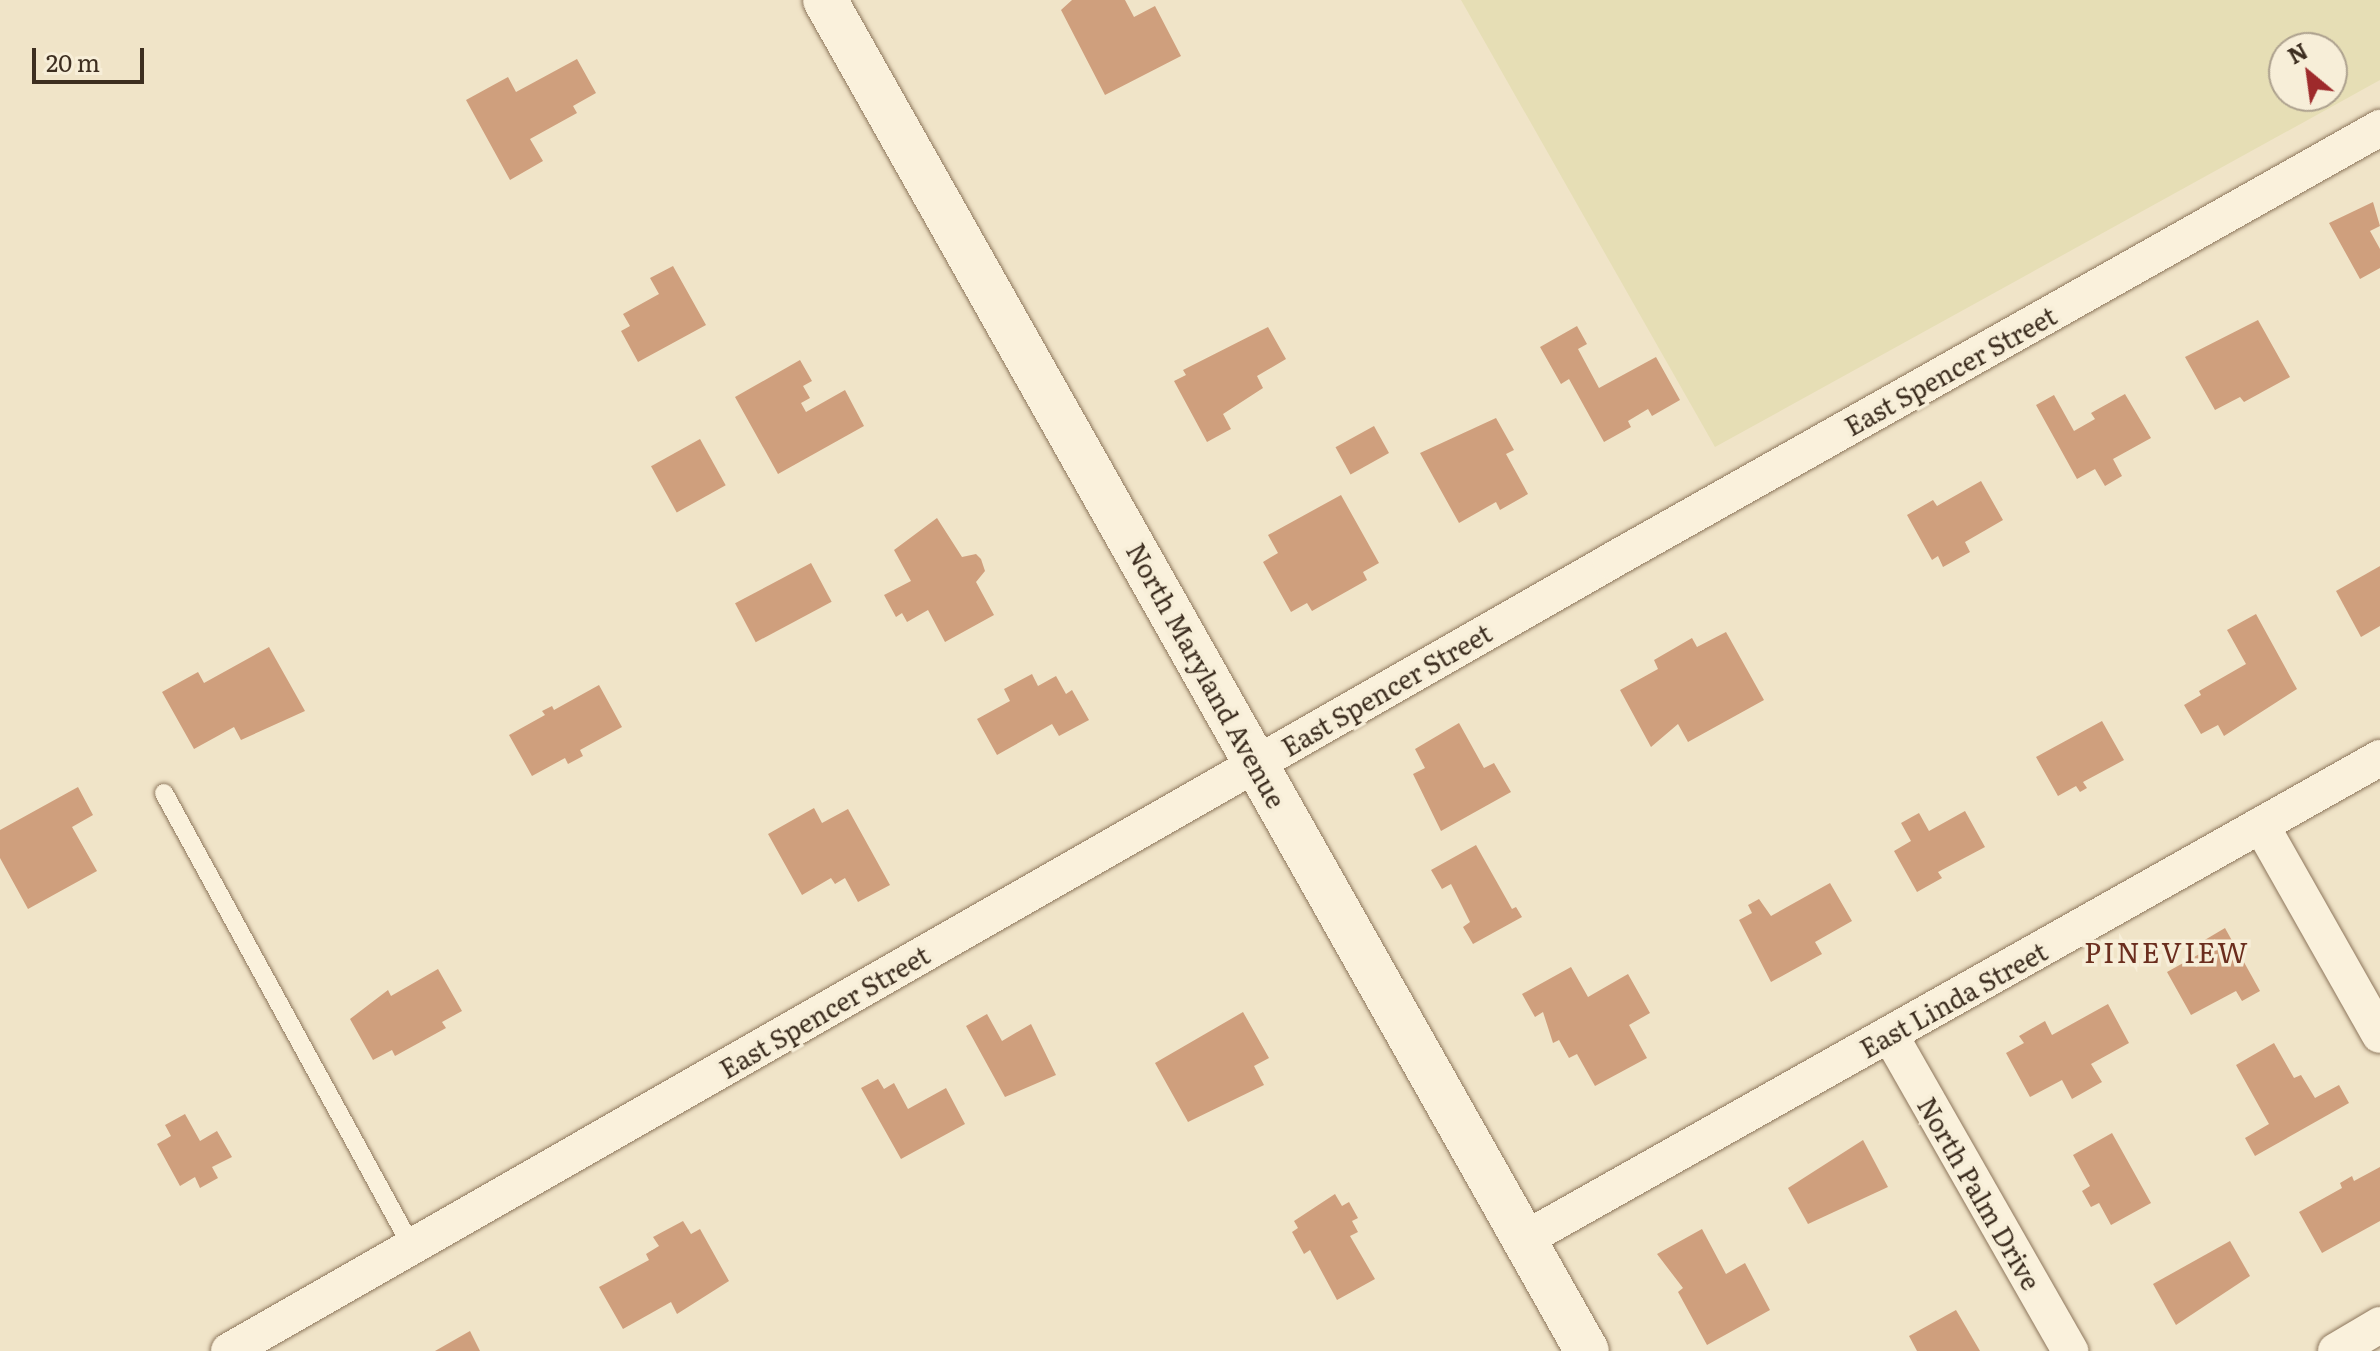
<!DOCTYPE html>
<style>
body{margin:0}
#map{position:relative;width:2380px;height:1351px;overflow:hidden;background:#f0e4c8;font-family:Literata,serif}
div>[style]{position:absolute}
.farmland>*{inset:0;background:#e6deb5}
.building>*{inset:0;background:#cf9f7d;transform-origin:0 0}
.roads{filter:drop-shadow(0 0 2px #8d765c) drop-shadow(0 0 2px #8d765c)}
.service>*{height:18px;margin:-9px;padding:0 9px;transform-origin:9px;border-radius:9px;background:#faf1dc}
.minor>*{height:36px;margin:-18px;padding:0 18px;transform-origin:18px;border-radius:18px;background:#faf1dc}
.tertiary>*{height:44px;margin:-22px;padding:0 22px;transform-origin:22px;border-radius:22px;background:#faf1dc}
span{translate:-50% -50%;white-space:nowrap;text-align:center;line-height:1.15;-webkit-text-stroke:7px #f7eed8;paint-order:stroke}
.street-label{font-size:26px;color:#3d2e20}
.neighbourhood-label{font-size:28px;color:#6b2e1e;letter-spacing:2px}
.north{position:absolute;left:2268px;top:32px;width:80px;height:80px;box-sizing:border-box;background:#f7eed8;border:2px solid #ada18e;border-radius:50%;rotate:331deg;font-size:22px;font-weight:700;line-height:32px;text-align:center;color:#3d2e20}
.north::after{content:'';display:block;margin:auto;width:28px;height:36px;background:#9e2a2b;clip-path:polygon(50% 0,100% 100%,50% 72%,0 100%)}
.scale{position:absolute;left:32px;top:48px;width:112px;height:36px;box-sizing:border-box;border:4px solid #3d2e20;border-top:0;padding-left:10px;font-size:24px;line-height:28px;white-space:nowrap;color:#3d2e20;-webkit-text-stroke:6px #f7eed8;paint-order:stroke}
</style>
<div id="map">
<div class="farmland">
<i style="clip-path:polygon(evenodd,1461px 0,2380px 0,2380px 80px,1715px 447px,1461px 0,2284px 48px,2332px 48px,2332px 96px,2284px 96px,2284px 48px)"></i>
</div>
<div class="building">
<i style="clip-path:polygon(1072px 0,1125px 0,1134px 17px,1155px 6px,1181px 56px,1105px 95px,1061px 10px)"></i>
<i style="clip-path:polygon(577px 59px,596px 93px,573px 106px,577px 113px,530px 139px,543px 161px,510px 180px,466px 100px,508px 77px,516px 92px)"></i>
<i style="clip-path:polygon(2373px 202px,2380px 226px,2370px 231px,2380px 249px,2380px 268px,2360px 279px,2329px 223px)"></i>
<i style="clip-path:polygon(673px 266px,706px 325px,638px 362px,621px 331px,630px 326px,623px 314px,659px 294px,650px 278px)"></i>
<i style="clip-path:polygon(2258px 320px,2290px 377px,2244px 402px,2240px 397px,2215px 410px,2185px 357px)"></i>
<i style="clip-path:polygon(1577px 326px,1587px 344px,1578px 349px,1599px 388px,1656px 357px,1680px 400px,1652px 416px,1648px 409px,1628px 421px,1631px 427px,1604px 442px,1569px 379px,1561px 384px,1540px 347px)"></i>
<i style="clip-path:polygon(1268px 327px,1286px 359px,1257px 376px,1263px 388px,1223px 414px,1231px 429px,1207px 442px,1174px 381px,1186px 375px,1183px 370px)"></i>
<i style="clip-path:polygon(800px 360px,812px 381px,803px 386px,810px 398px,801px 403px,806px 412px,845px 390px,864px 426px,778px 474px,735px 397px)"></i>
<i style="clip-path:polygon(2125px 394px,2151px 438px,2113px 459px,2122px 476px,2105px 486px,2095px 469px,2077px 479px,2036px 405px,2054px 395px,2074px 431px,2095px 419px,2091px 413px)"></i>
<i style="clip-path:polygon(1496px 418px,1514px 450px,1506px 454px,1528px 494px,1500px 510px,1496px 502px,1459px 523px,1420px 453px)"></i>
<i style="left:1374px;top:426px;width:31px;height:44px;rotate:61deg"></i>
<i style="left:700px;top:439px;width:53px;height:56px;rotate:61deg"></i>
<i style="clip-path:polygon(1981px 481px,2003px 520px,1965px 542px,1970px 552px,1943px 567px,1938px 556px,1932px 560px,1907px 515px,1933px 500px,1937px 506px)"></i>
<i style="clip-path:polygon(1341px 495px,1379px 563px,1363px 572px,1367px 580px,1312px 611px,1307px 603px,1291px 612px,1263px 562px,1278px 553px,1268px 535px)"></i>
<i style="clip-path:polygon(937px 518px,962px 557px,976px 554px,981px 559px,985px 571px,976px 582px,994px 615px,945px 642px,928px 610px,907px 622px,902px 613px,896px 617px,884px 595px,911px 581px,894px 550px)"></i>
<i style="left:811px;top:563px;width:44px;height:86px;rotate:62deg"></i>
<i style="clip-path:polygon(2380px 566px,2380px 626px,2361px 637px,2336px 591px)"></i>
<i style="clip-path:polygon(2256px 614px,2297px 689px,2224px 736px,2218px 725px,2201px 734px,2184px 705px,2201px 695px,2199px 691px,2246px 664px,2227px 630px)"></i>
<i style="clip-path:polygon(1726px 632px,1764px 700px,1688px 742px,1678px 724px,1651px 747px,1620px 690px,1658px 669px,1654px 660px,1692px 638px,1697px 647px)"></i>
<i style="clip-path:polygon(269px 647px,305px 711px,241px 740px,234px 727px,194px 749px,162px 692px,198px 672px,204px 683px)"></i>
<i style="clip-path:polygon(1032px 674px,1038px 686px,1056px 676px,1066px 694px,1072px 690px,1089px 720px,1059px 736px,1052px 724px,997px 755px,977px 719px,1010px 701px,1004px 689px)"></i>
<i style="clip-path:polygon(599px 685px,622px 727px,580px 750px,583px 756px,568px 764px,565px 758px,532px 776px,509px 735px,545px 715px,542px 711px,552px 706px,554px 710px)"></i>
<i style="clip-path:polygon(2102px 721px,2124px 760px,2083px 782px,2087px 788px,2080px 792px,2076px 786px,2058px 796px,2036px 757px)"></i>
<i style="clip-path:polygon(1459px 723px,1484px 768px,1494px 763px,1511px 792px,1441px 831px,1413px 774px,1425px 768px,1415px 749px)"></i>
<i style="clip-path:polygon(78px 787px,93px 815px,72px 827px,97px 871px,28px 909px,0 858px,0 830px)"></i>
<i style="clip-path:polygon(814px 808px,822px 823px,848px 809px,890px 885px,858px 902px,845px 878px,835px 884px,831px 878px,802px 895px,768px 834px)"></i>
<i style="clip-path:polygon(1965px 811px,1985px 847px,1938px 872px,1942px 878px,1917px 892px,1894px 851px,1911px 841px,1901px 823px,1919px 813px,1929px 831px)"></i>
<i style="clip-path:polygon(1476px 845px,1512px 909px,1516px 907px,1522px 917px,1473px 944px,1463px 927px,1470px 922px,1451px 884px,1442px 889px,1431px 870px)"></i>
<i style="clip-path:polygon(1830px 883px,1852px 921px,1815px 942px,1822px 954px,1771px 982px,1739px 920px,1752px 913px,1748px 905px,1759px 899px,1771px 916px)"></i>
<i style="clip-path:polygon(2225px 928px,2260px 991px,2242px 1001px,2236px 991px,2191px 1015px,2167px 972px,2203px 952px,2198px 944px)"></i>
<i style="clip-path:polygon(1571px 967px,1588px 997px,1628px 974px,1650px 1013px,1629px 1025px,1647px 1058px,1595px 1086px,1577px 1054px,1569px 1058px,1559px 1040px,1553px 1043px,1543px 1012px,1535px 1017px,1522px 994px)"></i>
<i style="clip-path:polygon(438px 969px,462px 1011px,442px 1022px,446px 1028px,395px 1056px,392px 1050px,373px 1060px,350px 1019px,388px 990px,391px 996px)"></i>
<i style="clip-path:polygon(2108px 1004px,2129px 1043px,2091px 1064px,2102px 1082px,2072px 1099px,2062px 1080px,2030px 1097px,2006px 1053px,2024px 1043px,2019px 1036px,2045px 1021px,2052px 1035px)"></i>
<i style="clip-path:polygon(1243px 1012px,1269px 1058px,1254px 1066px,1264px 1085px,1188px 1122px,1155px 1063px)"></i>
<i style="clip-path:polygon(987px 1014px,1002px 1041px,1031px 1024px,1056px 1075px,1005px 1097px,966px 1026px)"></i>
<i style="clip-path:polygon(2274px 1043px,2294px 1078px,2301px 1075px,2315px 1098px,2339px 1085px,2349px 1103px,2255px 1156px,2245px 1138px,2269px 1124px,2236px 1065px)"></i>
<i style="clip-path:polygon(878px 1079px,884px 1089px,894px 1083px,908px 1109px,946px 1088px,965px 1124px,901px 1159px,861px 1088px)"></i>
<i style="clip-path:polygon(185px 1114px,200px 1141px,217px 1131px,232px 1157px,212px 1167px,218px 1178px,200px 1188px,195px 1177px,180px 1186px,157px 1144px,171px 1136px,165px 1125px)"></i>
<i style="clip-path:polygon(2112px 1133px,2151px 1203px,2111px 1225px,2099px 1203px,2091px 1207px,2082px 1191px,2090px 1186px,2073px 1155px)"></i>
<i style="clip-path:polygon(1863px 1140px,1888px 1187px,1808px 1224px,1788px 1188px)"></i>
<i style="clip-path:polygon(2380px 1167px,2380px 1221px,2322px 1253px,2299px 1212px,2342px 1188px,2340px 1183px,2352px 1176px,2354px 1181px)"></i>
<i style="clip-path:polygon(1335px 1194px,1342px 1206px,1349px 1202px,1358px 1218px,1352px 1221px,1358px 1232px,1350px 1236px,1375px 1279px,1337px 1300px,1310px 1250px,1304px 1254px,1292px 1232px,1298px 1228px,1294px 1221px)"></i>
<i style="clip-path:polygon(683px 1221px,691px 1234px,700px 1229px,729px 1281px,677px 1314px,671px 1302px,623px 1329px,599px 1287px,649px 1260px,646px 1254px,659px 1246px,653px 1237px)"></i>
<i style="clip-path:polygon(1702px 1229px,1726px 1274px,1745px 1263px,1770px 1310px,1707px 1345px,1678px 1292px,1683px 1288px,1657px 1254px)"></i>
<i style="clip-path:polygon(2230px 1241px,2250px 1276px,2176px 1325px,2153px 1284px)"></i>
<i style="clip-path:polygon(1956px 1310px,1980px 1351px,1917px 1351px,1909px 1336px)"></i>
<i style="clip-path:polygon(470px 1331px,480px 1351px,435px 1351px)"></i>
</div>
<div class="roads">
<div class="service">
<i style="left:164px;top:793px;width:517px;rotate:61.35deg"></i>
</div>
<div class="minor">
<i style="left:2261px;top:825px;width:241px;rotate:60.5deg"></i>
<i style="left:1890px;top:1035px;width:364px;rotate:60.3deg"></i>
<i style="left:1525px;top:1239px;width:981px;rotate:-29.36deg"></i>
<i style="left:229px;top:1351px;width:1592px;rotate:-29.75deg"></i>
<i style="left:1611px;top:561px;width:883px;rotate:-29.38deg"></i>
<i style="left:2336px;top:1351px;width:51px;rotate:-30.6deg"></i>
</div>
<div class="tertiary">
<i style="left:825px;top:0;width:1551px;rotate:60.58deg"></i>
</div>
</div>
<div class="street-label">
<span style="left:1950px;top:370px;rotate:-29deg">East Spencer Street</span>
<span style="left:1207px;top:675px;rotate:61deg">North Maryland Avenue</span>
<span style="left:1386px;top:689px;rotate:-30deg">East Spencer Street</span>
<span style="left:1953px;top:999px;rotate:-29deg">East Linda Street</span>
<span style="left:824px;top:1011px;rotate:-30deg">East Spencer Street</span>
<span style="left:1980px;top:1193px;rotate:60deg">North Palm Drive</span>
</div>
<div class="neighbourhood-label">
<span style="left:2167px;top:951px">PINEVIEW</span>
</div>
<div class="north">N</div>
<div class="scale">20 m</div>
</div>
